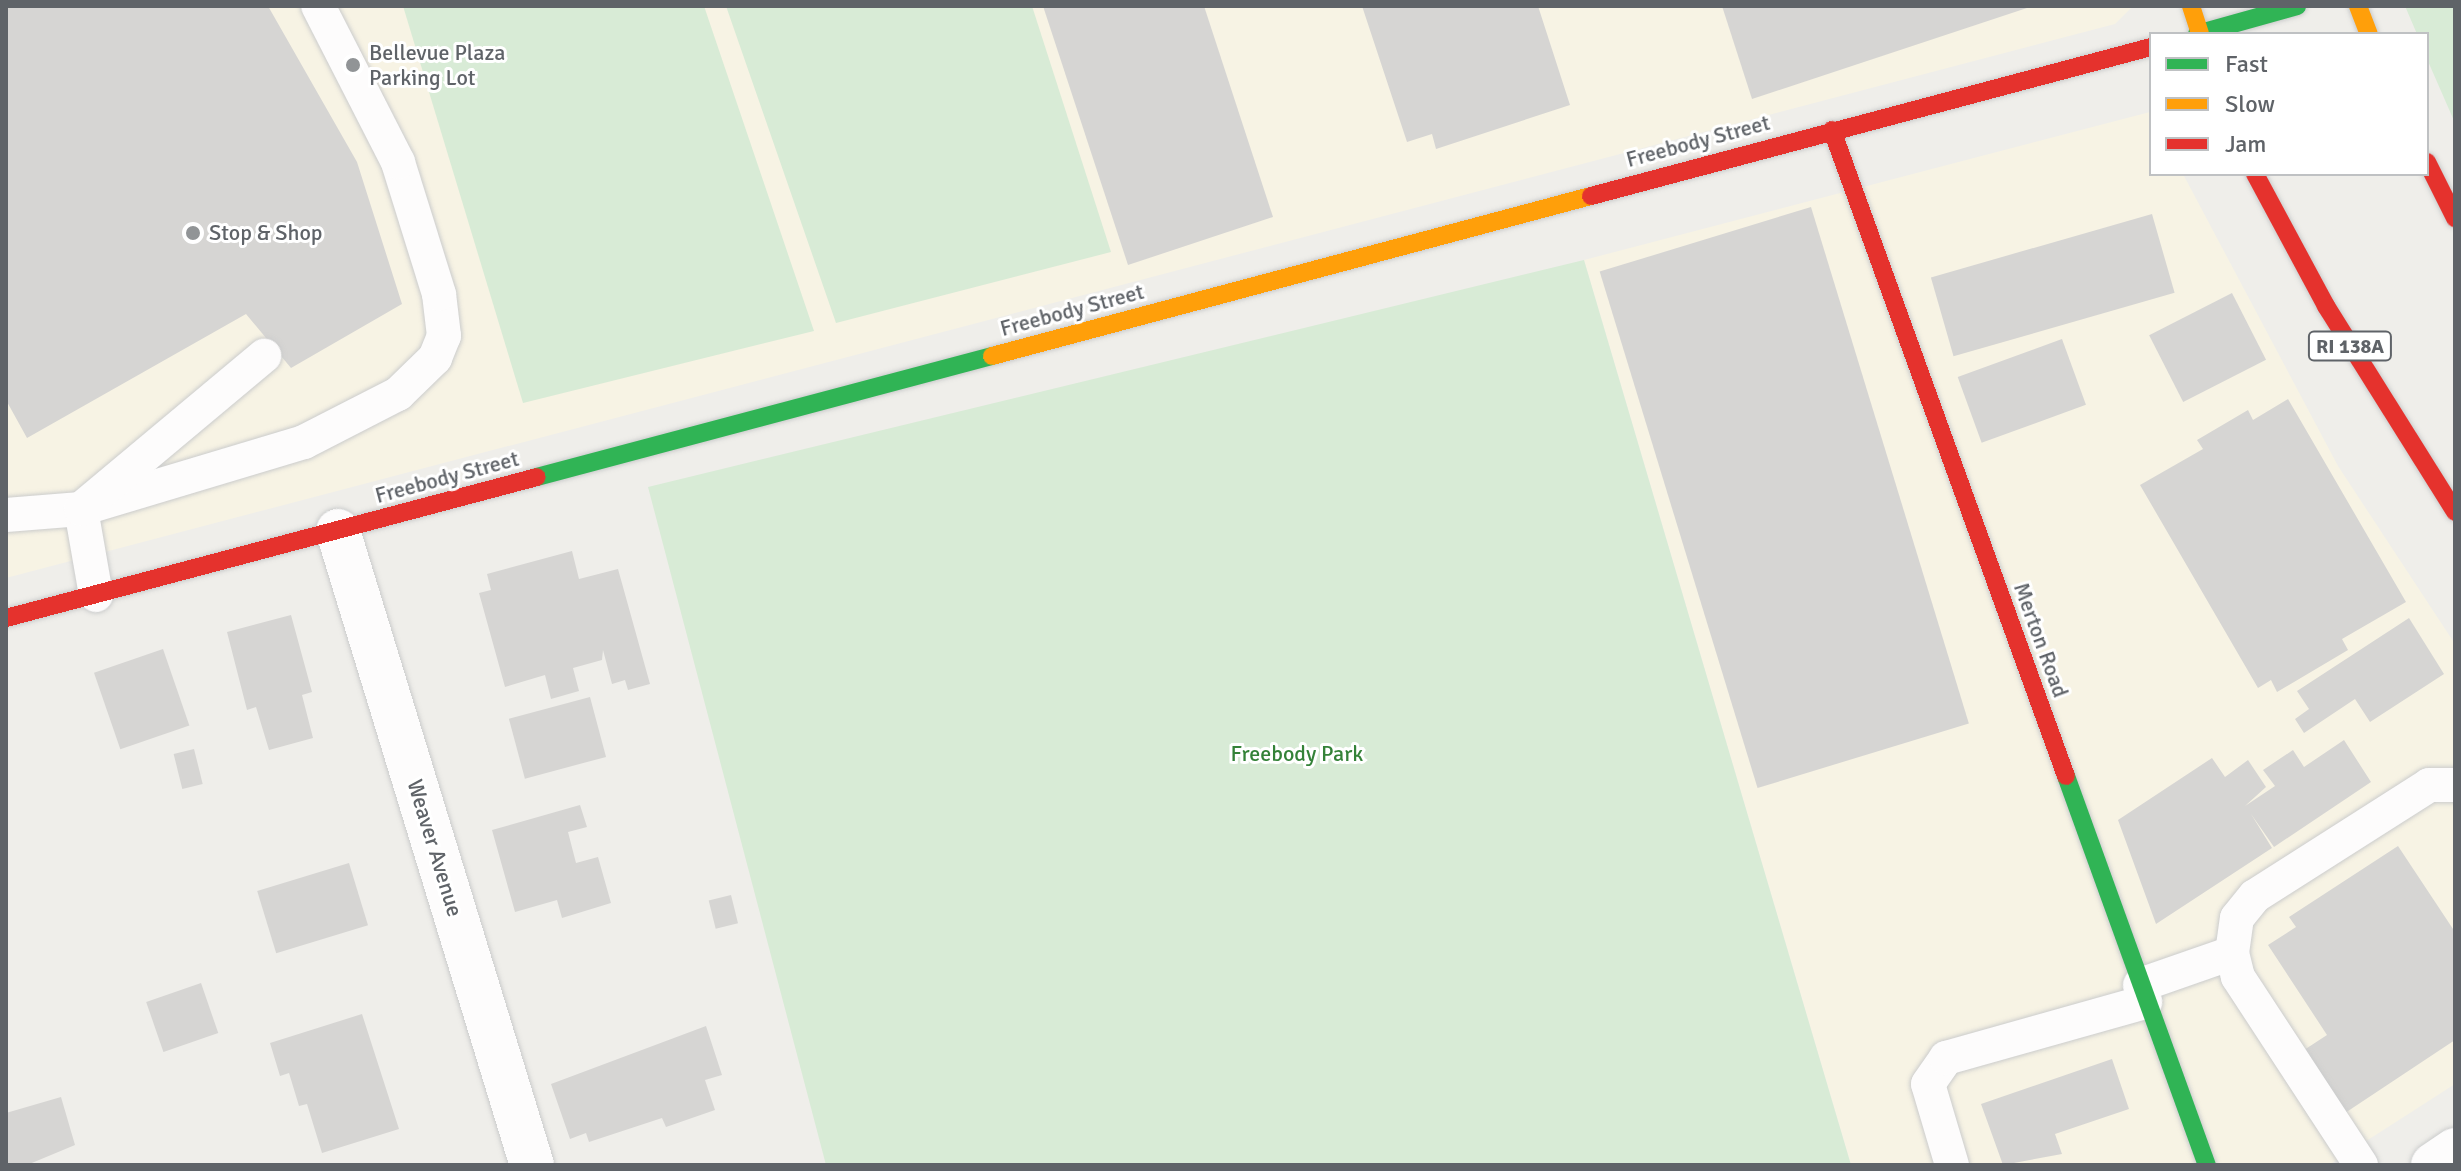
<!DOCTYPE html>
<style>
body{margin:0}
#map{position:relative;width:2461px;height:1171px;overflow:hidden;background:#efeeea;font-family:Signika,sans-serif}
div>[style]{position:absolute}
.commercial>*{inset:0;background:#f7f3e4}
.green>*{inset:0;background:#d8ebd6}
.building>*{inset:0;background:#d6d5d3;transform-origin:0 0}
.roads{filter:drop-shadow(0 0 2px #cbcccc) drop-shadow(0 0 2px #cbcccc)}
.lane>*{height:34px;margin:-17px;padding:0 17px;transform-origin:17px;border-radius:17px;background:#fdfcfc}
.street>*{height:44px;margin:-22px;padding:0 22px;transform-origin:22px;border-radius:22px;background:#fdfcfc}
.fast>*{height:18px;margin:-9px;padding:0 9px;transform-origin:9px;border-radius:9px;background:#30b455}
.slow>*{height:18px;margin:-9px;padding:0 9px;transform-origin:9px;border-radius:9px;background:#ff9f0a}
.jam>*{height:18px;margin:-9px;padding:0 9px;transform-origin:9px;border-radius:9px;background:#e5322d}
.dots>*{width:22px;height:22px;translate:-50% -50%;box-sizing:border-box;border:4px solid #fff;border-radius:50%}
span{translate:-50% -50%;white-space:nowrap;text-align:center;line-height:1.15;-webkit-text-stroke:6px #fff;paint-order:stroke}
.shield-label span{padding:2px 6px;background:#fff;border:2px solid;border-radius:6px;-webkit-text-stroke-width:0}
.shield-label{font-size:20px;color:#5f6368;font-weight:700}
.poi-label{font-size:22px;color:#5f6368}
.left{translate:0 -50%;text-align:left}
.street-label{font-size:22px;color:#5f6368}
.park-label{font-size:22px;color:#348238}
.frame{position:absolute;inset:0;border:8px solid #5f6368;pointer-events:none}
.legend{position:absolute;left:2149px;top:32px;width:280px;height:144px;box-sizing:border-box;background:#fff;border:2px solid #bfc1c3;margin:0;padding:10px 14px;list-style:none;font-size:24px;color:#5f6368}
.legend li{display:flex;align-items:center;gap:16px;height:40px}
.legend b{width:40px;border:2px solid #bfc1c3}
</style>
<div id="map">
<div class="commercial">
<i style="clip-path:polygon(6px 6px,2133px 6px,2115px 24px,6px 578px)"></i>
<i style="clip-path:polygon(2150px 112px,2151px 174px,2183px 174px,2338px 466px,2455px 644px,2455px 1084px,2329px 1165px,1851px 1165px,1584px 260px)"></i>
</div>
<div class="green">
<i style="clip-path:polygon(403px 6px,704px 6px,814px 331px,523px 403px)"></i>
<i style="clip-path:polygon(726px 6px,1032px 6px,1111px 252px,836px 323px)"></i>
<i style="clip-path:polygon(2405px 6px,2455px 6px,2455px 123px,2427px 59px,2427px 34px,2417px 34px)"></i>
<i style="clip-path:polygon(1584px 260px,1851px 1165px,826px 1165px,648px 487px)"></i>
</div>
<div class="building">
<i style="clip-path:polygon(6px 6px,268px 6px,357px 162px,402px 304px,291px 368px,246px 314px,27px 438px,6px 400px)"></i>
<i style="clip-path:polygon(1043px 6px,1204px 6px,1273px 217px,1128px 265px)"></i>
<i style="clip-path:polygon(1362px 6px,1538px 6px,1570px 105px,1436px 149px,1432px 134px,1407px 142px)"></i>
<i style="clip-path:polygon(1722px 6px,2030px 6px,2030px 7px,1752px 99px)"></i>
<i style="left:1811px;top:207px;width:540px;height:221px;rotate:73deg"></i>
<i style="left:2152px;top:214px;width:82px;height:230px;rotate:74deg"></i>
<i style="left:2232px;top:293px;width:75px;height:93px;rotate:63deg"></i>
<i style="left:2062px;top:339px;width:70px;height:111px;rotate:70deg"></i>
<i style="clip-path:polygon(2288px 399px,2406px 602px,2342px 639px,2348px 650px,2277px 692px,2271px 680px,2258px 688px,2140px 485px,2203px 449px,2197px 440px,2248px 410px,2253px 420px)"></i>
<i style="clip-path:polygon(572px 551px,579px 579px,618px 569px,650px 684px,628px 690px,625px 680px,612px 684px,603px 650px,602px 660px,573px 668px,579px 691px,551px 699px,545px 675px,505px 687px,479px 593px,491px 590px,487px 574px)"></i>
<i style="clip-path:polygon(291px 615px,312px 692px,302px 695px,313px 738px,269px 750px,256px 707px,247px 710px,227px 632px)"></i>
<i style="clip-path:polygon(2409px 618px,2444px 674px,2370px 722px,2355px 699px,2304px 733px,2295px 719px,2309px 709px,2297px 691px)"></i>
<i style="left:163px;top:649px;width:81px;height:73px;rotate:71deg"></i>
<i style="left:590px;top:697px;width:62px;height:84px;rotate:75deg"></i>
<i style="clip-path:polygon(2344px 740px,2371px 782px,2274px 847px,2251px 814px,2272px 848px,2156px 924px,2118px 820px,2212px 758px,2225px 777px,2248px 760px,2266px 787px,2245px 806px,2275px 786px,2263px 770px,2293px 750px,2304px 767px)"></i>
<i style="left:194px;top:749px;width:36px;height:21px;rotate:76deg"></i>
<i style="clip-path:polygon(580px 805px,587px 827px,568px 832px,576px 863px,598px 857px,611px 903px,562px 918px,557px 900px,515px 912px,492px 830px)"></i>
<i style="clip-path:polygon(2398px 846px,2455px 932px,2455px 1040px,2342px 1115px,2301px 1052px,2327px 1035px,2268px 945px,2296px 927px,2289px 917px)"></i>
<i style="left:349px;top:863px;width:65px;height:96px;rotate:73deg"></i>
<i style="left:731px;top:895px;width:29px;height:23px;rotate:76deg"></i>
<i style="left:201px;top:983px;width:53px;height:58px;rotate:71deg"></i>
<i style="clip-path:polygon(362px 1014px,399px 1129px,322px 1153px,307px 1104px,299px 1106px,289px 1073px,280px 1076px,270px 1043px)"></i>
<i style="clip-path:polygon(706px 1026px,722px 1075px,705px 1080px,715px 1110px,666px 1127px,662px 1118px,589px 1142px,586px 1133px,570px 1139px,551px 1084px)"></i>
<i style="clip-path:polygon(2112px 1059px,2129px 1109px,2055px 1134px,2062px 1154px,2003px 1165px,1981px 1104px)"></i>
<i style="clip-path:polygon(61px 1097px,75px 1145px,27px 1165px,6px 1165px,6px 1113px)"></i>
</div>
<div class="roads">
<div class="lane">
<i style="left:6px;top:515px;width:75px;rotate:-4.6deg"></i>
<i style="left:81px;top:509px;width:233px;rotate:-16.7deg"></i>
<i style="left:304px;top:442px;width:106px;rotate:-27.1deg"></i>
<i style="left:398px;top:394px;width:52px;rotate:-44.2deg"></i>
<i style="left:435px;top:358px;width:24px;rotate:-68deg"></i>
<i style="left:444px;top:336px;width:42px;rotate:-96.8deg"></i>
<i style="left:439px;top:294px;width:138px;rotate:-107.3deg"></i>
<i style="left:398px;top:162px;width:175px;rotate:-117.1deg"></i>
<i style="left:96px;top:595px;width:87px;rotate:-99.9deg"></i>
<i style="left:81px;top:509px;width:239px;rotate:-39.9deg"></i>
<i style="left:2140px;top:985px;width:97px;rotate:-19.2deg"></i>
<i style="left:1952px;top:1165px;width:84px;rotate:-106.5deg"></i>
<i style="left:1928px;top:1084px;width:32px;rotate:-55deg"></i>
<i style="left:1946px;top:1058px;width:207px;rotate:-15.7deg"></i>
<i style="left:2361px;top:1165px;width:225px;rotate:-123.2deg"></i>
<i style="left:2238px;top:977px;width:25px;rotate:-104deg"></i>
<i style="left:2232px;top:953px;width:35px;rotate:-82deg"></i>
<i style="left:2237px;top:918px;width:28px;rotate:-51deg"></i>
<i style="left:2255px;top:896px;width:206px;rotate:-32.5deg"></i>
<i style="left:2429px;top:785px;width:26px"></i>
</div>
<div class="street">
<i style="left:338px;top:531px;width:663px;rotate:72.99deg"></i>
<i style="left:2433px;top:1165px;width:27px;rotate:-34deg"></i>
</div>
<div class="fast">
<i style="left:2197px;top:34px;width:104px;rotate:-15.6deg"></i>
<i style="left:537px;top:477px;width:471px;rotate:-14.9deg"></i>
<i style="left:2066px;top:776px;width:414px;rotate:70.1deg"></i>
</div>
<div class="slow">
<i style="left:2191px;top:6px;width:29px;rotate:72deg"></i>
<i style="left:2358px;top:6px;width:30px;rotate:69deg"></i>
<i style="left:992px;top:356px;width:620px;rotate:-14.96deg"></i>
</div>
<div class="jam">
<i style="left:1832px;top:130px;width:687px;rotate:70.09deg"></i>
<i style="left:2427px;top:162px;width:63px;rotate:63.4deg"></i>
<i style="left:2255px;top:174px;width:150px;rotate:61.7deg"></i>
<i style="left:2326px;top:306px;width:243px;rotate:57.9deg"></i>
<i style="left:1591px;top:196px;width:579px;rotate:-14.9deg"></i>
<i style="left:6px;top:618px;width:549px;rotate:-14.87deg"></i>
</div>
</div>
<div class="dots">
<i style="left:353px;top:65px;background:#919496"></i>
<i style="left:193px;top:233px;background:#919496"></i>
</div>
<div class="shield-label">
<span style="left:2350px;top:346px">RI 138A</span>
</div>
<div class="poi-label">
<span class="left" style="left:369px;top:65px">Bellevue Plaza<br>Parking Lot</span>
<span class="left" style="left:209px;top:233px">Stop &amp; Shop</span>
</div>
<div class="street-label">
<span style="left:1698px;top:141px;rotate:-15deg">Freebody Street</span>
<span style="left:1072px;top:310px;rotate:-15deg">Freebody Street</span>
<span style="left:447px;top:477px;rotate:-15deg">Freebody Street</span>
<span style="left:2041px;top:640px;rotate:70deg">Merton Road</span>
<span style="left:435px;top:848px;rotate:73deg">Weaver Avenue</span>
</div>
<div class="park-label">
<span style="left:1297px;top:754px">Freebody Park</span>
</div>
<div class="frame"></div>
<ul class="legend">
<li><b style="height:10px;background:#30b455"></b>Fast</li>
<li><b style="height:10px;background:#ff9f0a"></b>Slow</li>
<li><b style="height:10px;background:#e5322d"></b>Jam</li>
</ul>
</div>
